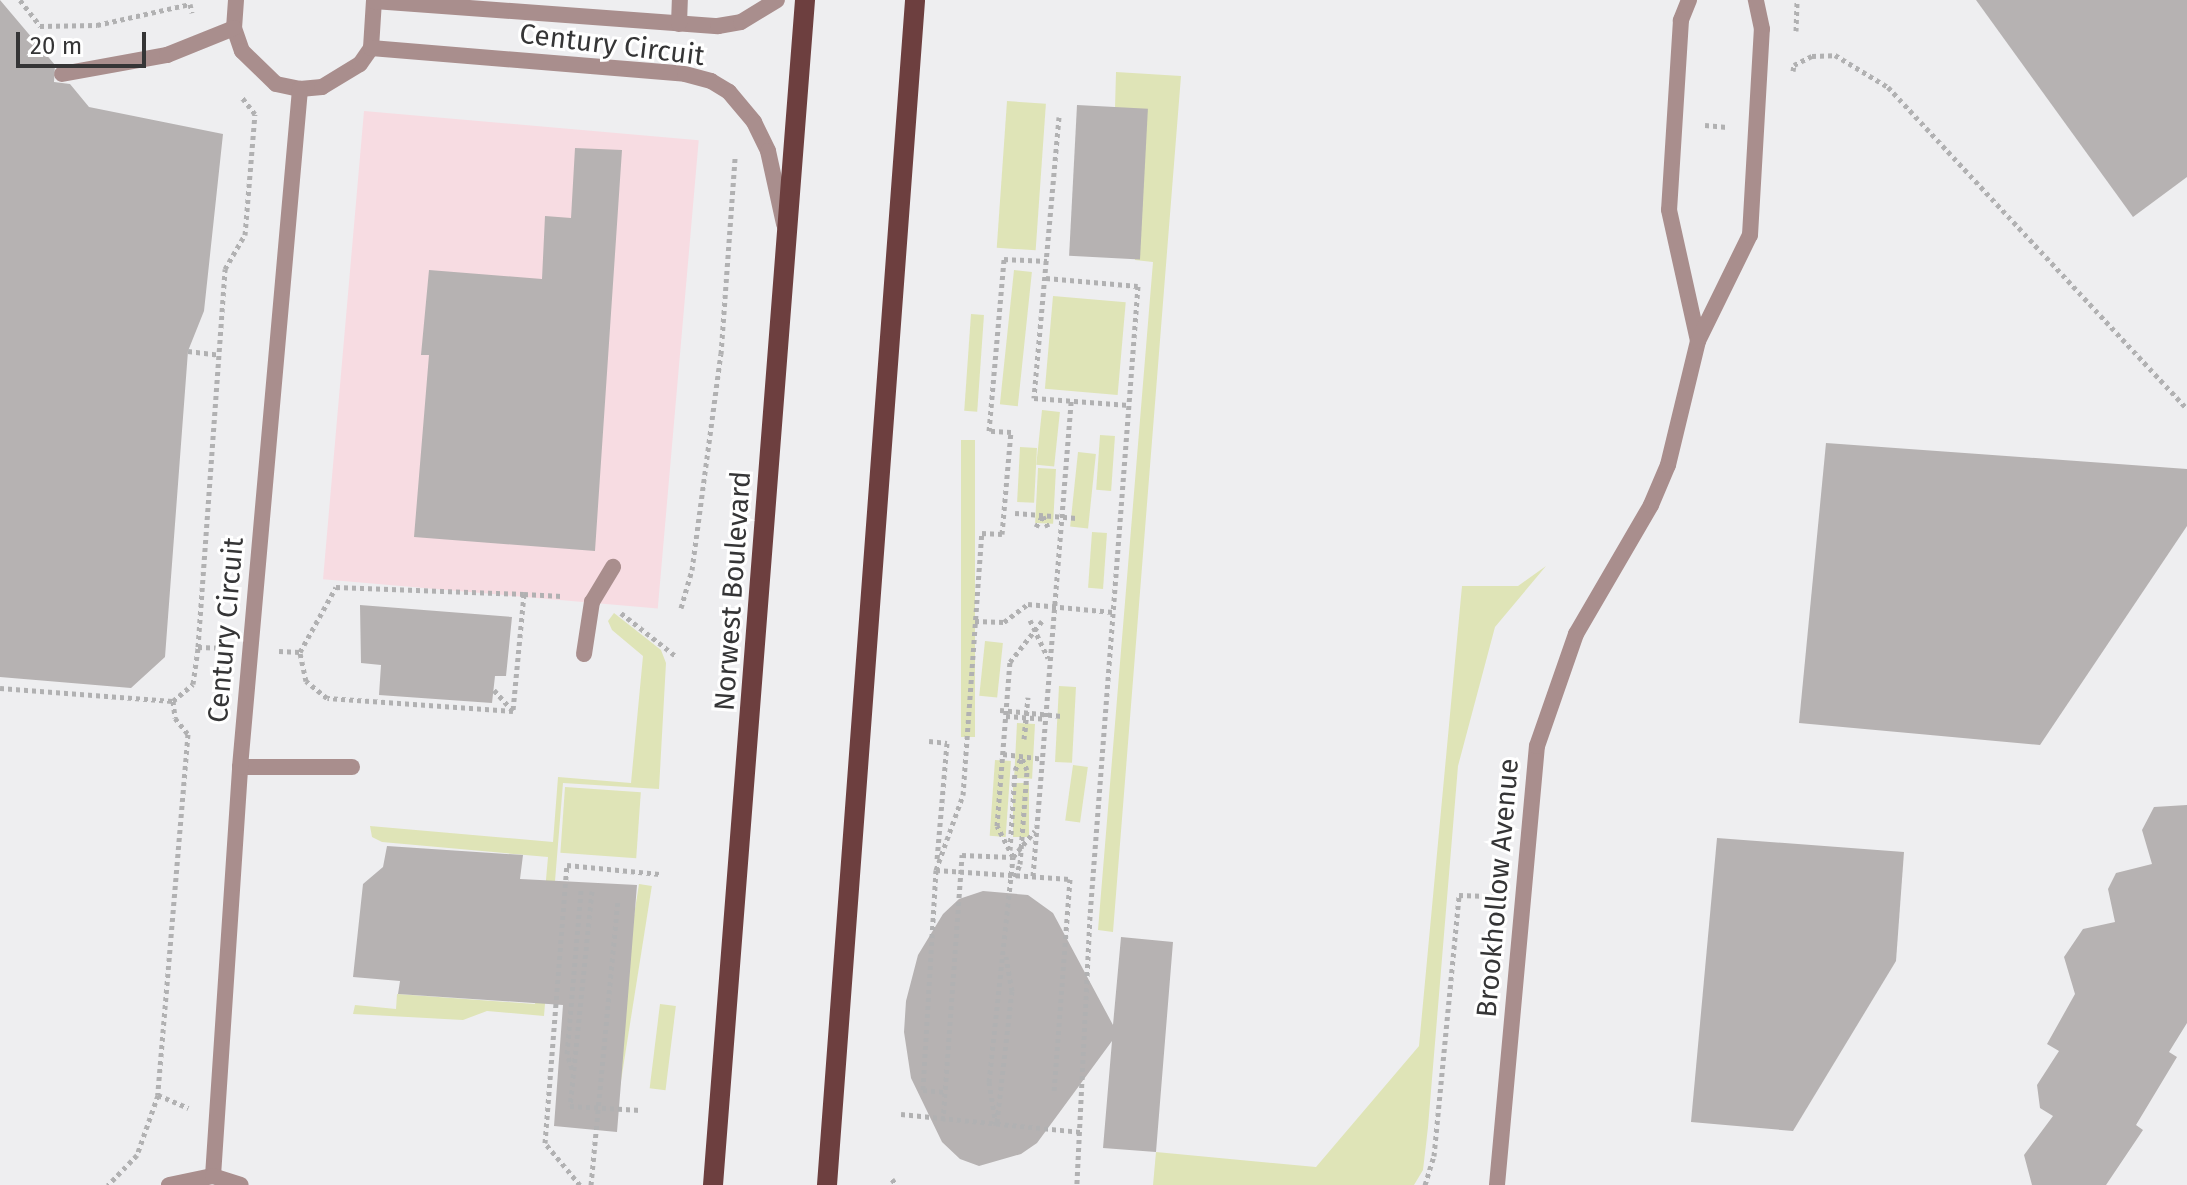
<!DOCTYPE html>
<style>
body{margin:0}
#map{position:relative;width:2187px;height:1185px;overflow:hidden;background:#eeeef0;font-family:"Fira Sans",sans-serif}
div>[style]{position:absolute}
.commercial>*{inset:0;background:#f7dce2;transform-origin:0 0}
.green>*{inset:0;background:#dfe4b7;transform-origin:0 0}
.building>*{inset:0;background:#b6b2b2;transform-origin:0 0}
.path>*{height:5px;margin-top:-2.5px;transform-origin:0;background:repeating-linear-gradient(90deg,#b1b1b2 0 4px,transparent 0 8px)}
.service>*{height:16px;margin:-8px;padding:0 8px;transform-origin:8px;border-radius:8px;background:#a98e8d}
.minor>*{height:16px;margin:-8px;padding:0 8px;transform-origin:8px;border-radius:8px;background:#a98e8d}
.primary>*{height:20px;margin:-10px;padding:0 10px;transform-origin:10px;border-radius:10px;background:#6d3f3f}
span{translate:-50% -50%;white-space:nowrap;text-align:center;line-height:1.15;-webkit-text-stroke:6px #fff;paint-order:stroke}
.street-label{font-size:28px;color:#353536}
.scale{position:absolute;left:16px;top:32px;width:130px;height:36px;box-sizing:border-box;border:4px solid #353536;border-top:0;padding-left:10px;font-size:24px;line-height:28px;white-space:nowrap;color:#353536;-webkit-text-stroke:6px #fff;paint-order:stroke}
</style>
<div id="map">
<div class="commercial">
<i style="left:364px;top:111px;width:336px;height:470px;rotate:5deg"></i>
</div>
<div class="green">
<i style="clip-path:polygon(1116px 72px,1181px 76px,1113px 932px,1098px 930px,1153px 262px,1135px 260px,1115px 108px)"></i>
<i style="left:1007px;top:101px;width:39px;height:147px;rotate:4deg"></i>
<i style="left:1014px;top:270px;width:18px;height:135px;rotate:6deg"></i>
<i style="left:1053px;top:296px;width:73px;height:93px;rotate:5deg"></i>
<i style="left:971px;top:314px;width:13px;height:97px;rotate:4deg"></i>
<i style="left:1042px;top:410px;width:18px;height:55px;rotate:6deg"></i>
<i style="left:1100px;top:435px;width:15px;height:55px;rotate:4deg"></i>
<i style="left:961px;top:440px;width:14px;height:297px"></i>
<i style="left:1020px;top:447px;width:17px;height:55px;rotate:3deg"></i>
<i style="left:1078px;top:452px;width:18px;height:75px;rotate:6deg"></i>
<i style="left:1038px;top:468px;width:18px;height:55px;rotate:3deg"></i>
<i style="left:1092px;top:532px;width:15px;height:56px;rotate:4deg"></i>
<i style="clip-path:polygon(1546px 566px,1495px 627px,1458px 766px,1428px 1127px,1423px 1170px,1414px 1185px,1153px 1185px,1156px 1152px,1316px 1167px,1419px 1046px,1462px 586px,1518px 586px)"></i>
<i style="clip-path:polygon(614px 613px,661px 650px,666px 663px,659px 789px,563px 783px,544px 1016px,487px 1011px,463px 1020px,353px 1014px,355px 1005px,396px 1009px,397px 994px,535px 1004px,548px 857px,382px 842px,372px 837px,370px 826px,553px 842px,558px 777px,631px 783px,643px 656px,612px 630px,608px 621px)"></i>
<i style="left:985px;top:641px;width:18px;height:55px;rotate:6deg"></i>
<i style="left:1059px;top:686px;width:17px;height:76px;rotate:3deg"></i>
<i style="left:1017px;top:723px;width:18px;height:55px;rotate:3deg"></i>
<i style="left:995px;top:760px;width:16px;height:76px;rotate:4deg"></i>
<i style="left:1073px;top:765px;width:15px;height:56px;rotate:8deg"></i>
<i style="left:1013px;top:783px;width:16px;height:54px"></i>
<i style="left:565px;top:787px;width:76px;height:66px;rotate:4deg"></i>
<i style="left:639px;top:884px;width:13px;height:202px;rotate:9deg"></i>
<i style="left:660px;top:1004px;width:16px;height:85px;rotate:7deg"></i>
</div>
<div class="building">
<i style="clip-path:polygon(0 0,55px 65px,54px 82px,70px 84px,89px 107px,223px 134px,204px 311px,188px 351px,165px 657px,131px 688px,0 677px)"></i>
<i style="clip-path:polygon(1976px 0,2187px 0,2187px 177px,2133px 217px)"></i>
<i style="left:1077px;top:105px;width:71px;height:151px;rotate:3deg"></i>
<i style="clip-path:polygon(575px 148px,622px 150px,595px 551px,414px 537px,429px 355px,421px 355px,429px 270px,542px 279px,545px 216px,571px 218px)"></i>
<i style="clip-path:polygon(1826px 443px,2187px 469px,2187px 526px,2040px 745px,1799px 723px)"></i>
<i style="clip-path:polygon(360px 605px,512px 617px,506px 676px,495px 676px,492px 703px,379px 695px,381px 665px,361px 663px)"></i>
<i style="clip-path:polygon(2187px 805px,2187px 1023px,2169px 1052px,2177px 1057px,2136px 1125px,2143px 1130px,2106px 1185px,2032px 1185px,2024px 1155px,2053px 1116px,2040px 1108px,2037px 1085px,2059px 1051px,2047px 1044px,2075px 994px,2064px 957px,2083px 929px,2115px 922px,2108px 889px,2116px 873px,2152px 864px,2142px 830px,2154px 807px)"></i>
<i style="clip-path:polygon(1717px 838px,1904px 852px,1896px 961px,1793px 1131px,1691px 1122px)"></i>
<i style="clip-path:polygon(387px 846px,523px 855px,520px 879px,637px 885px,617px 1132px,554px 1126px,563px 1005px,398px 994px,400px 981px,353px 977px,363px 884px,383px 867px)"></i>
<i style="clip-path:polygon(983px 891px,1028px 895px,1053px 913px,1113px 1025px,1121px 937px,1173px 942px,1156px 1152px,1103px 1148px,1112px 1041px,1037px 1143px,1021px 1154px,979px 1166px,960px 1159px,942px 1142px,911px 1078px,904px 1032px,906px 1001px,918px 955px,943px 914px,959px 899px)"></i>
</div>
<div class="path">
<i style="left:20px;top:0;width:33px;rotate:52deg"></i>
<i style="left:40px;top:26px;width:57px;rotate:-1deg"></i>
<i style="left:97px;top:25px;width:95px;rotate:-12.7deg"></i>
<i style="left:190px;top:4px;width:9px;rotate:77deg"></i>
<i style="left:1796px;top:31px;width:31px;rotate:-88deg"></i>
<i style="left:1793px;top:71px;width:6px;rotate:-81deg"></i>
<i style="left:1794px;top:65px;width:20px;rotate:-27deg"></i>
<i style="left:1812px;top:56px;width:23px;rotate:-2deg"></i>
<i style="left:1835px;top:55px;width:62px;rotate:31.1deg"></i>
<i style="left:1888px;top:87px;width:439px;rotate:47.1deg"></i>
<i style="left:1059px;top:117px;width:282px;rotate:95.1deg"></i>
<i style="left:1034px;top:398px;width:95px;rotate:4.2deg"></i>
<i style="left:1705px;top:125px;width:22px;rotate:5deg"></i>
<i style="left:1046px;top:278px;width:92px;rotate:5deg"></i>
<i style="left:1138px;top:286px;width:632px;rotate:94.36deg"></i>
<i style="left:1090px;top:916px;width:269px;rotate:92.8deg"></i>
<i style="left:188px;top:351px;width:31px;rotate:7deg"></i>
<i style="left:1015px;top:513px;width:62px;rotate:4.6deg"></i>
<i style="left:1043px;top:516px;width:12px;rotate:66deg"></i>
<i style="left:1036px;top:527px;width:14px;rotate:-60deg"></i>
<i style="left:524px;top:594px;width:38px;rotate:3deg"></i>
<i style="left:681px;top:608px;width:40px;rotate:-74deg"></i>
<i style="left:692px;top:570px;width:218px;rotate:-82.4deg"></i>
<i style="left:721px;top:354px;width:197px;rotate:-85.9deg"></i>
<i style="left:621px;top:613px;width:71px;rotate:38.2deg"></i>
<i style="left:1030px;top:620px;width:42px;rotate:64.7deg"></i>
<i style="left:975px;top:621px;width:29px;rotate:2deg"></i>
<i style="left:1004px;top:622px;width:30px;rotate:-37deg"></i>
<i style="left:1028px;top:604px;width:85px;rotate:5.4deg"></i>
<i style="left:198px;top:647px;width:379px;rotate:-85.9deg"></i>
<i style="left:225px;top:269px;width:39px;rotate:-60deg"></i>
<i style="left:245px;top:235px;width:121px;rotate:-85.3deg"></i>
<i style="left:255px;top:114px;width:23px;rotate:-128deg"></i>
<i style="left:279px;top:651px;width:21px;rotate:3deg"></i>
<i style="left:300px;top:652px;width:74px;rotate:-61deg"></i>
<i style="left:336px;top:587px;width:188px;rotate:2.1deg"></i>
<i style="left:524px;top:594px;width:118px;rotate:95.4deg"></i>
<i style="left:513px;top:711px;width:186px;rotate:-176deg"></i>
<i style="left:327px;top:698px;width:27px;rotate:-141deg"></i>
<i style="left:306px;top:681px;width:30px;rotate:-102deg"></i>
<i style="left:0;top:688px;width:173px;rotate:4.3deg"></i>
<i style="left:173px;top:701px;width:17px;rotate:83deg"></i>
<i style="left:175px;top:718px;width:21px;rotate:51deg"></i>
<i style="left:188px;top:734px;width:362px;rotate:94.8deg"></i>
<i style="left:158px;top:1095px;width:64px;rotate:109.3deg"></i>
<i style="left:137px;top:1155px;width:42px;rotate:134deg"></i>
<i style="left:494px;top:690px;width:28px;rotate:48deg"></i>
<i style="left:173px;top:701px;width:26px;rotate:-40deg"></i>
<i style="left:193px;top:684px;width:37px;rotate:-82deg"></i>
<i style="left:198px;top:647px;width:23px;rotate:2deg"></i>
<i style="left:1000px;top:710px;width:62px;rotate:5.5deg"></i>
<i style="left:1006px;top:716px;width:39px;rotate:4deg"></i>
<i style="left:1025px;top:731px;width:21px;rotate:-85deg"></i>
<i style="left:1024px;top:739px;width:42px;rotate:-84.6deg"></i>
<i style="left:929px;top:741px;width:18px;rotate:6deg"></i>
<i style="left:947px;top:743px;width:117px;rotate:94.9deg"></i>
<i style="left:1003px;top:754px;width:39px;rotate:7deg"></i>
<i style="left:1010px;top:850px;width:80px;rotate:-86.4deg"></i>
<i style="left:1015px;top:770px;width:15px;rotate:-62deg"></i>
<i style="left:1013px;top:857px;width:34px;rotate:-50deg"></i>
<i style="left:936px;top:870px;width:80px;rotate:-70.2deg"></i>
<i style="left:963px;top:795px;width:263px;rotate:-85.9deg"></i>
<i style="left:982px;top:533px;width:20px;rotate:3deg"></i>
<i style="left:1002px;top:534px;width:102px;rotate:-85deg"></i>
<i style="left:1011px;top:432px;width:22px;rotate:-177deg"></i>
<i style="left:989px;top:431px;width:173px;rotate:-85deg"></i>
<i style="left:1004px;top:259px;width:43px;rotate:2.7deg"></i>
<i style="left:936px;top:870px;width:220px;rotate:93.4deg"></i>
<i style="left:923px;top:1090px;width:22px;rotate:5deg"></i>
<i style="left:936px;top:870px;width:134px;rotate:3.8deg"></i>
<i style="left:1070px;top:879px;width:213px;rotate:94.3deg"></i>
<i style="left:1033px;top:876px;width:478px;rotate:-85.4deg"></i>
<i style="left:1015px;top:877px;width:14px;rotate:-69deg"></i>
<i style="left:1020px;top:864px;width:94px;rotate:-85.7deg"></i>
<i style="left:1027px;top:770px;width:13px;rotate:-113deg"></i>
<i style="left:592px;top:891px;width:216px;rotate:95.8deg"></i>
<i style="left:570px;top:1106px;width:71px;rotate:3.2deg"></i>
<i style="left:572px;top:1069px;width:16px;rotate:-108deg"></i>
<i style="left:567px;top:1054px;width:165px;rotate:-85.1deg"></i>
<i style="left:158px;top:1095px;width:33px;rotate:23deg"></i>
<i style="left:901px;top:1114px;width:180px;rotate:5.7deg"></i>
<i style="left:943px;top:1121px;width:267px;rotate:-85.9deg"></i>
<i style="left:962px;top:855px;width:50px;rotate:2.3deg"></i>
<i style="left:997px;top:1122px;width:132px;rotate:-83.5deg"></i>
<i style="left:1012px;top:991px;width:35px;rotate:-100deg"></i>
<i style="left:996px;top:1125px;width:44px;rotate:-99.2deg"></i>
<i style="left:989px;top:1082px;width:226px;rotate:-83.9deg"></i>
<i style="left:1013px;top:857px;width:35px;rotate:-117deg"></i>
<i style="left:997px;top:826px;width:165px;rotate:-85.5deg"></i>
<i style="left:1010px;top:662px;width:52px;rotate:-52deg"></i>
<i style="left:892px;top:1179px;width:7px;rotate:56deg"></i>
<i style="left:580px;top:1185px;width:55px;rotate:-129.8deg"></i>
<i style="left:545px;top:1143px;width:279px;rotate:-85.5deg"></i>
<i style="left:567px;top:865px;width:93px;rotate:5.5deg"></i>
<i style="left:591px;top:1185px;width:284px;rotate:-84.6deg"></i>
<i style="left:1425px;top:1185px;width:30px;rotate:-73deg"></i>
<i style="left:1434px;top:1156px;width:262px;rotate:-84.5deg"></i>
<i style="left:1459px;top:895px;width:37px;rotate:2deg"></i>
</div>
<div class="service">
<i style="left:236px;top:0;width:28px;rotate:94deg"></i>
<i style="left:234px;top:28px;width:24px;rotate:71deg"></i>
<i style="left:242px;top:51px;width:47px;rotate:44.1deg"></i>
<i style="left:276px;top:84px;width:25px;rotate:12deg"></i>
<i style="left:300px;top:89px;width:22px;rotate:-5deg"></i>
<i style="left:322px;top:87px;width:44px;rotate:-31.2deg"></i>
<i style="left:360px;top:64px;width:19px;rotate:-55deg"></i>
<i style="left:371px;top:48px;width:48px;rotate:-86.4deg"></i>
<i style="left:374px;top:1px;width:345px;rotate:4.2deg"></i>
<i style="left:718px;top:26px;width:23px;rotate:-10deg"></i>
<i style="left:741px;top:22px;width:42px;rotate:-31.4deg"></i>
<i style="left:679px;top:24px;width:24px;rotate:-88deg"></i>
<i style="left:371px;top:48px;width:315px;rotate:4.7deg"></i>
<i style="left:685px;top:74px;width:27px;rotate:15deg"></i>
<i style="left:711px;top:81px;width:21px;rotate:31deg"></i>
<i style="left:729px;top:92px;width:39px;rotate:50deg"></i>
<i style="left:754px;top:122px;width:32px;rotate:64deg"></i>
<i style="left:768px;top:151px;width:75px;rotate:77.6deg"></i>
<i style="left:62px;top:74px;width:107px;rotate:-10.3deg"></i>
<i style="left:167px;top:55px;width:72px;rotate:-21.9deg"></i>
<i style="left:584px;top:654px;width:53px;rotate:-81.3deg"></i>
<i style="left:592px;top:602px;width:41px;rotate:-59deg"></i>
<i style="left:240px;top:767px;width:112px"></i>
<i style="left:213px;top:1176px;width:410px;rotate:-86.2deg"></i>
<i style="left:240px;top:767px;width:681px;rotate:-84.94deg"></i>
<i style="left:169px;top:1185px;width:45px;rotate:-11.6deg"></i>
<i style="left:213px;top:1176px;width:29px;rotate:18deg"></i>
</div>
<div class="minor">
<i style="left:1689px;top:0;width:22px;rotate:112deg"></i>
<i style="left:1681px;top:20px;width:190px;rotate:93.6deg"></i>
<i style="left:1669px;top:210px;width:134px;rotate:77.5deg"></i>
<i style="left:1497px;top:1185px;width:441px;rotate:-84.8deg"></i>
<i style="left:1537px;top:746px;width:119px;rotate:-70.8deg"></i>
<i style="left:1576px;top:634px;width:149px;rotate:-59.8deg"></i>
<i style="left:1651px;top:505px;width:43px;rotate:-67deg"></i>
<i style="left:1668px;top:465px;width:128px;rotate:-76.4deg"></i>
<i style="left:1698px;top:341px;width:118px;rotate:-63.9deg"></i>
<i style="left:1750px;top:235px;width:206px;rotate:-86.7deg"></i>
<i style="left:1762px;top:29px;width:30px;rotate:-102deg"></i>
</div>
<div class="primary">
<i style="left:713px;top:1185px;width:1189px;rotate:-85.56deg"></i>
<i style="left:827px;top:1185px;width:1188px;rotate:-85.75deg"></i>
</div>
<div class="street-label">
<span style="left:612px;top:45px;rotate:7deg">Century Circuit</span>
<span style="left:733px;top:591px;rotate:-86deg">Norwest Boulevard</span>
<span style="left:226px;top:630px;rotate:-85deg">Century Circuit</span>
<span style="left:1498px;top:888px;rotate:-85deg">Brookhollow Avenue</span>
</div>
<div class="scale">20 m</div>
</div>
